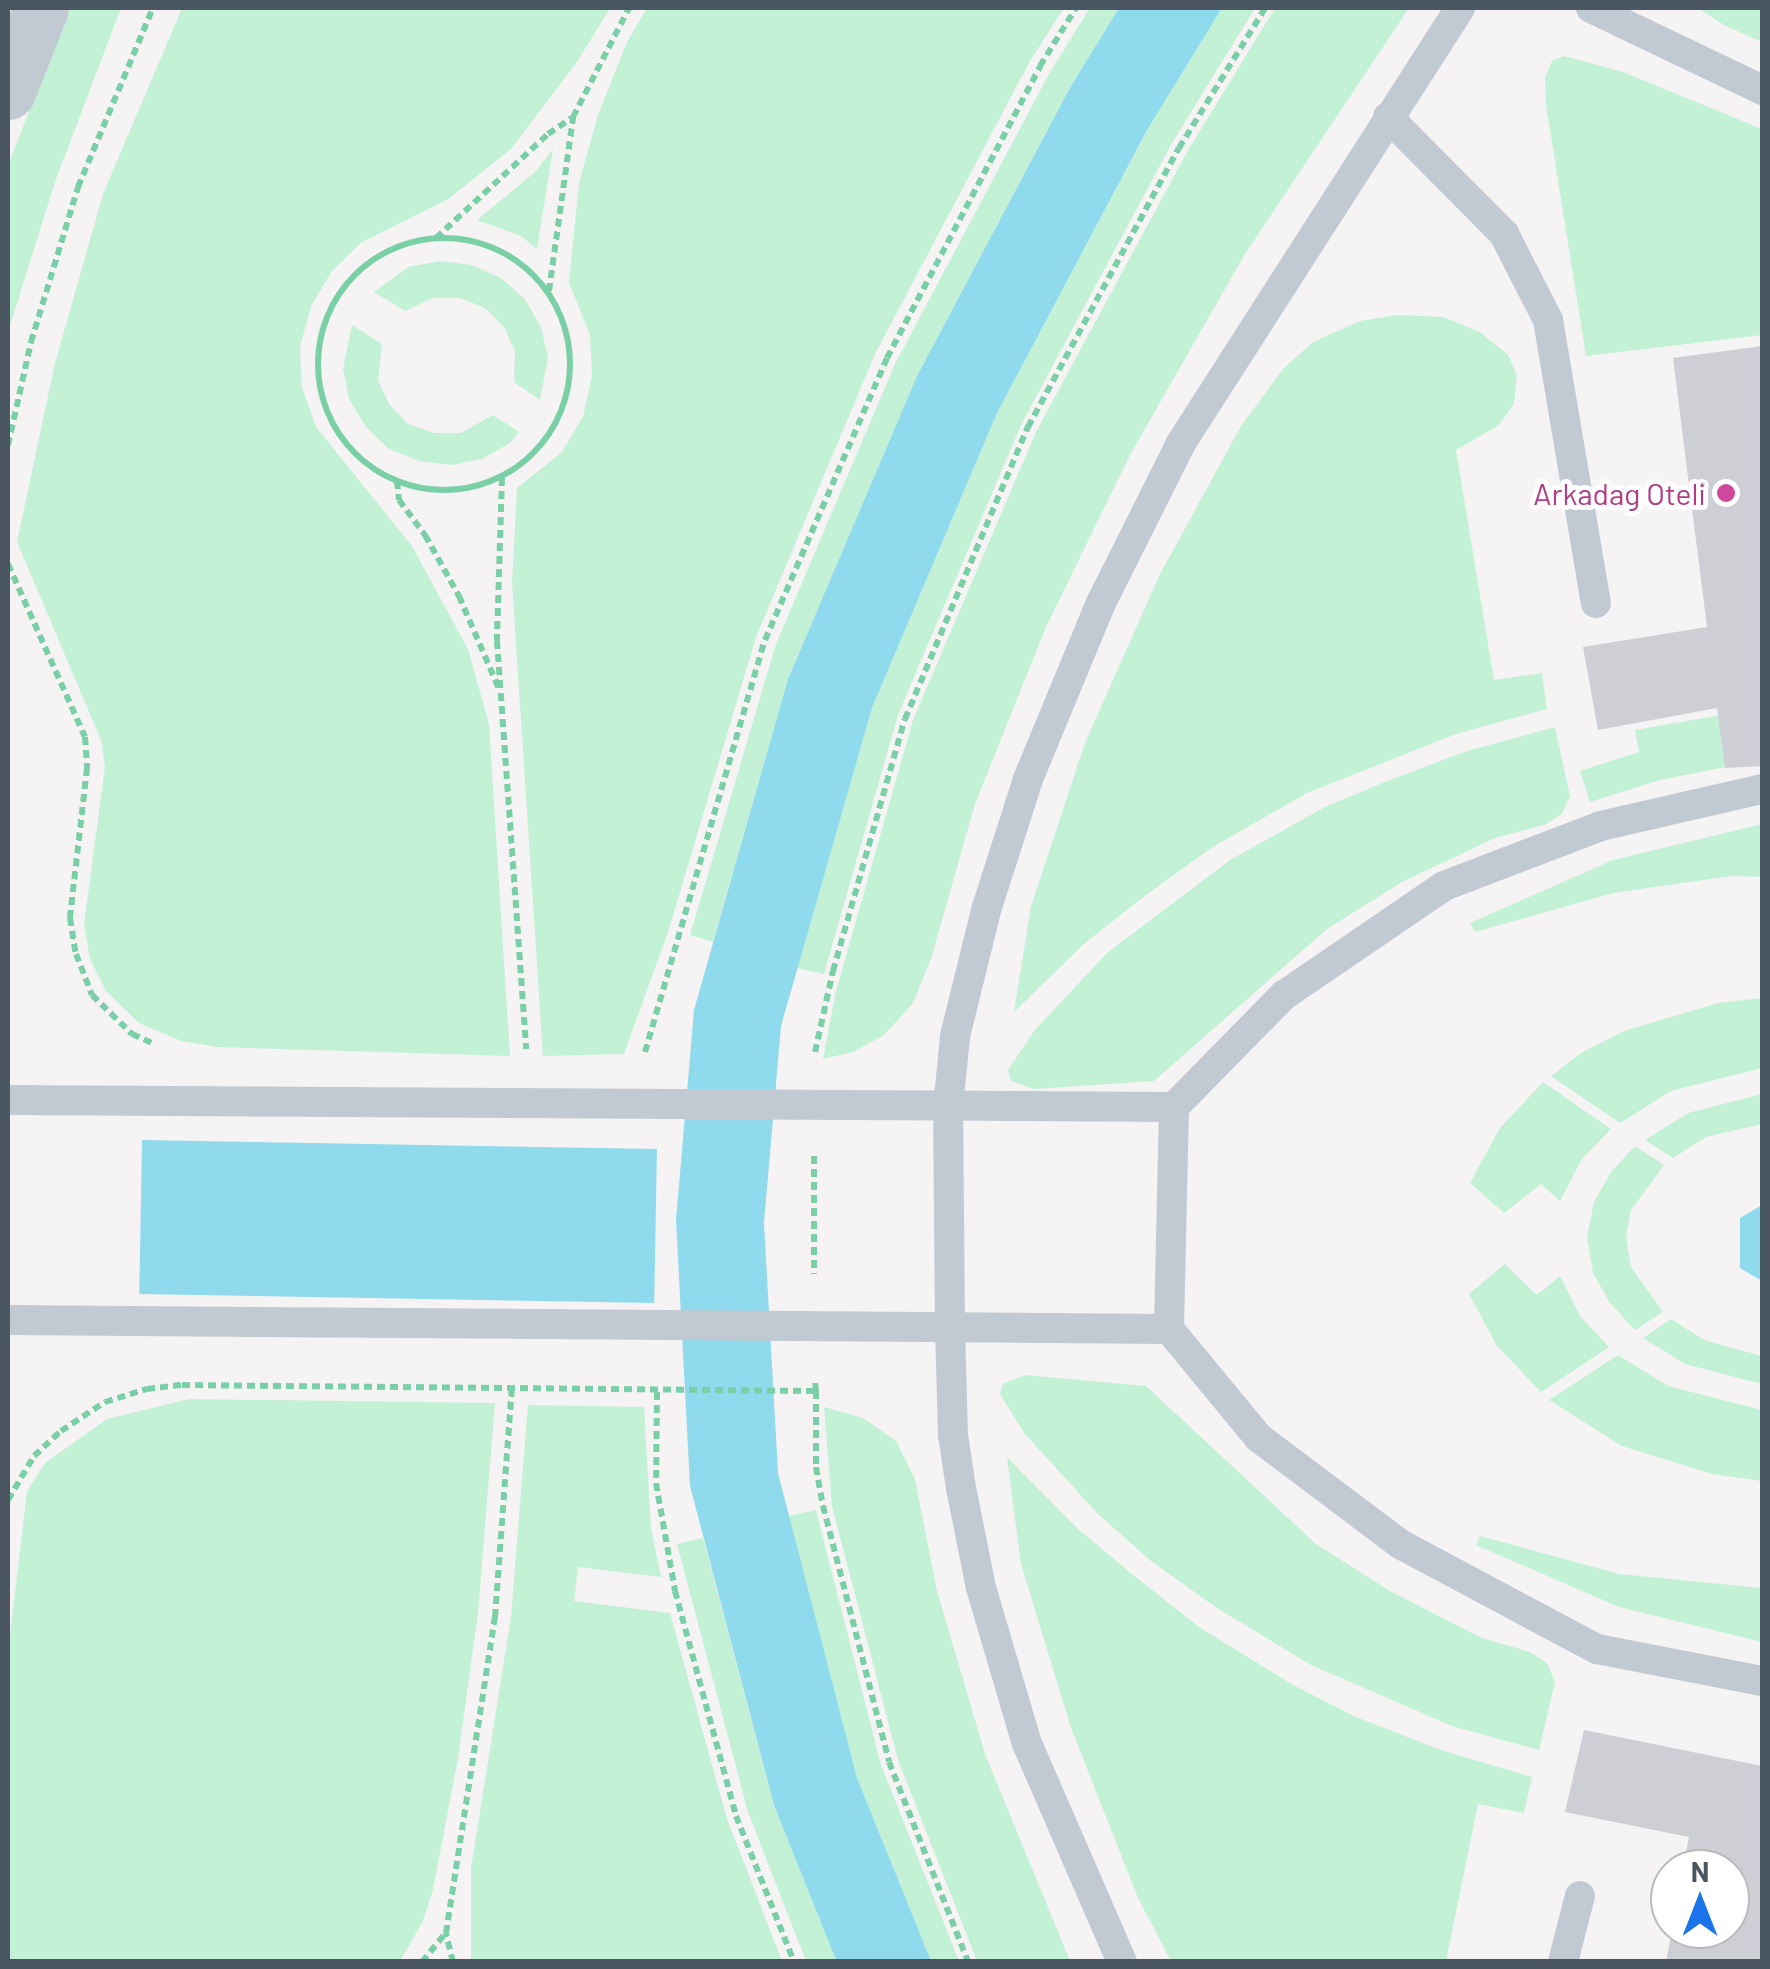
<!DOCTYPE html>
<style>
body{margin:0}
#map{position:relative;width:1770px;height:1969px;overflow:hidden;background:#f5f3f3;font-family:Barlow,sans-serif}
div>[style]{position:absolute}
.green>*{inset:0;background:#c3f1d5}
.water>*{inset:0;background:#90daee;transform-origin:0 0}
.building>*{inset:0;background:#cdcfd5}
.path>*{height:6px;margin-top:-3px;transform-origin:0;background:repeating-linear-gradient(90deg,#7ad0a6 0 8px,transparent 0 13px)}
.path>.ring{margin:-3px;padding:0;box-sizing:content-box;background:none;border:6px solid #7ad0a6;border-radius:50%}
.lane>*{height:30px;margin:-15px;padding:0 15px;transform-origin:15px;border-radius:15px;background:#c1cad2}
.street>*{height:55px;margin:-27.5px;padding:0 27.5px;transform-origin:27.5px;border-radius:27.5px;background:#c1cad2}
.dots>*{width:28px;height:28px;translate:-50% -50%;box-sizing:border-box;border:5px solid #fff;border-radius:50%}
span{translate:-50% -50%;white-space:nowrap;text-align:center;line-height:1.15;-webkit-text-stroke:10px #fff;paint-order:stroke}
.hotel-label{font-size:30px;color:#b23c85}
.right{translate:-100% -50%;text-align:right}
.frame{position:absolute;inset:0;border:10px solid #4a5661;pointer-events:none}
.north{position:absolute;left:1650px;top:1849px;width:100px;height:100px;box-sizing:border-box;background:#fff;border:2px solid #b7bbc0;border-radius:50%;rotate:0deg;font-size:28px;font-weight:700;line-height:40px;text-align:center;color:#4a5661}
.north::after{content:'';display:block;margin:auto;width:35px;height:45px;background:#1a73e8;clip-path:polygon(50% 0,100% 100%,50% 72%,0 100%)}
</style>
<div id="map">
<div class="green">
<i style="clip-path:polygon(70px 8px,121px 8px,55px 182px,8px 332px,8px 165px)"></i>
<i style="clip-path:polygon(182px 8px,610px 8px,577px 62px,511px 149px,447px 200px,362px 242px,332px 271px,311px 306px,300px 347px,302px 388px,316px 427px,412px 546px,468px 649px,489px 724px,510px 1056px,217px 1047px,181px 1041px,139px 1023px,106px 991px,90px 959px,84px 924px,105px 767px,101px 740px,17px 542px,55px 363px,103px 194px)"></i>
<i style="clip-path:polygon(647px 8px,1064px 8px,1030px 61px,875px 354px,756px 637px,669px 929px,624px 1054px,543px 1056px,512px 583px,517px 488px,561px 453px,583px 417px,592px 376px,590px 335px,569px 283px,579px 183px,598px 115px,626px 44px)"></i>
<i style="clip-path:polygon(1090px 8px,1119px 8px,1071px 86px,917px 376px,788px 679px,713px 942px,690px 935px,776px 644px,895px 364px,1050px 72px)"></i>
<i style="clip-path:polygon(1222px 8px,1255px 8px,1172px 143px,1021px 425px,898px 715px,824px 974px,797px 968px,872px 708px,997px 413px,1147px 130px)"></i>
<i style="clip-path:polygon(1275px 8px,1409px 8px,1245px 254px,1130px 455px,1046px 627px,975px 804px,931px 959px,913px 1003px,884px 1035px,853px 1052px,823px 1059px,836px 991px,913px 720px,1036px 432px,1187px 152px)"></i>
<i style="clip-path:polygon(1698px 8px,1762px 8px,1762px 42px,1724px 25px)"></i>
<i style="clip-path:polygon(1564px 56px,1623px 72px,1762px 129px,1762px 335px,1586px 356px,1546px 105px,1545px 78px,1552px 61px)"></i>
<i style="clip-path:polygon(553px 149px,537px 249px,521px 236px,477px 220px,535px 172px)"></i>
<i style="clip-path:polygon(440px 261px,472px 265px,501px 278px,525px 299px,541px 327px,548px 358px,540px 400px,514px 382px,515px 351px,504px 327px,485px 308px,460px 298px,433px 298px,405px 311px,374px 292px,408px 267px)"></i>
<i style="clip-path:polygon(1397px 315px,1443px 317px,1480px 332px,1508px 355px,1517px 375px,1514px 404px,1499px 425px,1456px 450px,1494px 680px,1542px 673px,1547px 709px,1456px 734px,1307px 793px,1211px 848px,1142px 898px,1085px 943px,1014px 1012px,1031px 906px,1085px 743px,1159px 576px,1241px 426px,1283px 369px,1313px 342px,1360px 321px)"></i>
<i style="clip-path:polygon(352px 325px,382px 344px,378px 380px,389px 404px,408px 424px,434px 433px,461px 433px,493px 415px,519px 432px,510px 443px,482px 459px,451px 465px,419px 461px,389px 449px,366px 427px,349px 399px,343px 369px)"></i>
<i style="clip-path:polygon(1762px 708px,1762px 760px,1660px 780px,1590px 802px,1580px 771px,1639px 752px,1635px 730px)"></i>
<i style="clip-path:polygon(1555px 727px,1570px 796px,1562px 814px,1544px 825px,1495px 838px,1402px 882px,1327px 929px,1154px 1081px,1033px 1089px,1011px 1081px,1008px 1070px,1034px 1031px,1107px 953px,1230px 860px,1325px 807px,1387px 781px,1467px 751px)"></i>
<i style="clip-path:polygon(1762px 824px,1762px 877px,1731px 876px,1613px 893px,1475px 932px,1470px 923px,1613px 860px)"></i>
<i style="clip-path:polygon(1762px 998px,1762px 1068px,1671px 1091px,1620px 1123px,1551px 1076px,1581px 1053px,1627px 1030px,1718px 1003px)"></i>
<i style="clip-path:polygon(1543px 1082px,1611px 1129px,1582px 1159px,1560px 1201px,1541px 1184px,1504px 1213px,1470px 1183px,1500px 1128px)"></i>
<i style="clip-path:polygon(1762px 1094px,1762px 1124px,1706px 1137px,1673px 1158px,1645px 1140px,1688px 1113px)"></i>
<i style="clip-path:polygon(1635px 1146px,1664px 1165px,1631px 1210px,1626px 1237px,1631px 1267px,1663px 1312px,1635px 1330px,1610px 1303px,1593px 1273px,1587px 1237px,1594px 1202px,1611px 1172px)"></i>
<i style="clip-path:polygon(1505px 1264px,1537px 1295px,1560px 1276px,1580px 1316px,1609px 1347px,1541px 1392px,1497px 1346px,1469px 1294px)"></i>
<i style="clip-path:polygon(1671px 1319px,1704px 1340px,1762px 1356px,1762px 1384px,1685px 1364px,1643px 1338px)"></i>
<i style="clip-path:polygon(1618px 1355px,1668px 1386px,1762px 1410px,1762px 1481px,1712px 1474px,1622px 1446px,1549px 1400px)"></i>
<i style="clip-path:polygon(1025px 1375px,1146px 1386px,1316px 1544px,1390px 1591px,1482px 1638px,1530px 1652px,1547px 1663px,1555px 1682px,1539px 1750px,1452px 1726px,1311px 1665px,1217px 1608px,1151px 1561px,1097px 1513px,1025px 1434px,1000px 1394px,1003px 1384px)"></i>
<i style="clip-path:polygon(189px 1399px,495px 1403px,478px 1613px,458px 1758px,433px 1890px,423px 1921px,400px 1961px,8px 1961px,8px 1652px,27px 1491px,45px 1463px,107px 1419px)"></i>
<i style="clip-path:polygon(528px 1405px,644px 1407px,651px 1528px,661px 1577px,578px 1567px,574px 1601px,670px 1613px,727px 1819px,782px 1961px,471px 1961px,471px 1868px,511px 1617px)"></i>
<i style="clip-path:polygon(824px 1407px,863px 1418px,896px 1441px,915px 1479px,937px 1591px,985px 1754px,1070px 1961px,977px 1961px,898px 1760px,832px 1506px)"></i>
<i style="clip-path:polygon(1007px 1457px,1077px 1528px,1133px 1575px,1199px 1627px,1293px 1685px,1356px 1717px,1441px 1750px,1532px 1777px,1524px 1813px,1478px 1804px,1446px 1961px,1171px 1961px,1138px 1898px,1071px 1728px,1021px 1564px)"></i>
<i style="clip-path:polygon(816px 1510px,881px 1765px,959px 1961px,931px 1961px,857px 1778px,788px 1516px)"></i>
<i style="clip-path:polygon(1480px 1536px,1619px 1574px,1762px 1588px,1762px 1642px,1619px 1607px,1476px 1545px)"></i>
<i style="clip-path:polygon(703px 1538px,774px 1805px,837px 1961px,806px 1961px,748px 1812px,677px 1544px)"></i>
</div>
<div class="water">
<i style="clip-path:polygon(1119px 8px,1222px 8px,1147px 130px,997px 413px,872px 708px,781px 1026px,764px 1223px,778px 1473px,857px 1778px,931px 1961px,837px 1962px,774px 1805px,690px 1486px,676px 1220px,694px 1010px,788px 679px,917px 376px,1071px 86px)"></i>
<i style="left:142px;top:1140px;width:515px;height:154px;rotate:1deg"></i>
<i style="clip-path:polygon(1762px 1205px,1762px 1281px,1740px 1268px,1740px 1218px)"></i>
</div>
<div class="building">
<i style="clip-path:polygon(1762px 346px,1762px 766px,1725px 768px,1717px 708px,1598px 730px,1583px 647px,1707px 627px,1673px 358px)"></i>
<i style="clip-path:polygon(1584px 1730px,1762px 1766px,1762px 1962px,1666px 1962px,1672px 1929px,1730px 1929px,1730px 1869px,1683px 1869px,1689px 1837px,1565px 1812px)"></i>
</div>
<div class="path">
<i style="left:436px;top:238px;width:153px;rotate:-42.9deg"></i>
<i style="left:548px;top:134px;width:29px;rotate:-34deg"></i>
<i class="ring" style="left:318px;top:238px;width:246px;height:246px"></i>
<i style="left:549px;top:291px;width:176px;rotate:-82.1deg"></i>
<i style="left:573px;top:117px;width:123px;rotate:-62.8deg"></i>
<i style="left:8px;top:445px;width:106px;rotate:-77.4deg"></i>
<i style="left:31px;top:342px;width:162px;rotate:-73.1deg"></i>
<i style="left:78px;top:187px;width:194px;rotate:-67.3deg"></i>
<i style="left:502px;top:478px;width:163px;rotate:91.8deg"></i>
<i style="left:497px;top:641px;width:409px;rotate:85.9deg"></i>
<i style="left:397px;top:481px;width:19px;rotate:84deg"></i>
<i style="left:399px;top:500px;width:44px;rotate:53.4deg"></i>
<i style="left:425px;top:535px;width:70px;rotate:60.9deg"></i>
<i style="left:459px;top:596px;width:101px;rotate:66.7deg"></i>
<i style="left:8px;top:564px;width:189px;rotate:66deg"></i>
<i style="left:85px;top:737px;width:31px;rotate:86deg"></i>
<i style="left:87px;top:768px;width:151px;rotate:96.5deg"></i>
<i style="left:70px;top:918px;width:36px;rotate:81deg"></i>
<i style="left:76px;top:954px;width:44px;rotate:68.7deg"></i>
<i style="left:92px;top:995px;width:56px;rotate:44.3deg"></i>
<i style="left:132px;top:1034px;width:24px;rotate:24deg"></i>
<i style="left:645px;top:1052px;width:429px;rotate:-73.8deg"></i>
<i style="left:765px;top:640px;width:307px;rotate:-66.6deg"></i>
<i style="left:887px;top:358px;width:330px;rotate:-62.3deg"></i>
<i style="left:1040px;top:66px;width:68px;rotate:-58.2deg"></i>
<i style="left:815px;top:1052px;width:83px;rotate:-77.5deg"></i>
<i style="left:833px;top:971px;width:262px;rotate:-74.1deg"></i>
<i style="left:905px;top:719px;width:317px;rotate:-67.2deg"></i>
<i style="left:1028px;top:427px;width:317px;rotate:-61.6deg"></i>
<i style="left:1179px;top:148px;width:164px;rotate:-58.4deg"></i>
<i style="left:814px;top:1156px;width:118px;rotate:90deg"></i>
<i style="left:816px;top:1391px;width:76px;rotate:90deg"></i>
<i style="left:816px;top:1467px;width:40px;rotate:80deg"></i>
<i style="left:823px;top:1506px;width:264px;rotate:75.5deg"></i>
<i style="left:889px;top:1762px;width:215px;rotate:68.4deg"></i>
<i style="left:657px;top:1392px;width:91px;rotate:90.6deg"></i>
<i style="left:656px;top:1483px;width:110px;rotate:80deg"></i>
<i style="left:675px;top:1591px;width:233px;rotate:74.8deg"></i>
<i style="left:736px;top:1816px;width:157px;rotate:68.3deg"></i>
<i style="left:8px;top:1500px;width:51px;rotate:-59.4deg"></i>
<i style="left:34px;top:1456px;width:37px;rotate:-43deg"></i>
<i style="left:61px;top:1431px;width:53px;rotate:-33.4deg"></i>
<i style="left:105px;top:1402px;width:44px;rotate:-17.2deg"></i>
<i style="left:147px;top:1389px;width:35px;rotate:-7deg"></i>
<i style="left:182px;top:1385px;width:634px;rotate:0.54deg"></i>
<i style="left:816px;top:1391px;width:10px;rotate:-96deg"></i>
<i style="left:422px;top:1962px;width:36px;rotate:-51deg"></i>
<i style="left:453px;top:1962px;width:30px;rotate:-104deg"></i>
<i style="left:446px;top:1933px;width:320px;rotate:-81.2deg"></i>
<i style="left:495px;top:1617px;width:230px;rotate:-85.8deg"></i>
</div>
<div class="lane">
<i style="left:1591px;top:8px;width:190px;rotate:25.6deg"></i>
<i style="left:1388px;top:117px;width:165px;rotate:45.2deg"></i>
<i style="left:1504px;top:234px;width:97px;rotate:62.9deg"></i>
<i style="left:1548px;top:320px;width:287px;rotate:80.4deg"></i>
<i style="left:1762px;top:789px;width:165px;rotate:167.1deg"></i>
<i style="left:1601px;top:826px;width:168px;rotate:159.1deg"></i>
<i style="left:1444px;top:886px;width:194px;rotate:145.7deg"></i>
<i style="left:1284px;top:995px;width:157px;rotate:134.5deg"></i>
<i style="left:1174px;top:1107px;width:222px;rotate:91.3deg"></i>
<i style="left:1169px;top:1329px;width:141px;rotate:50.5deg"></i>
<i style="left:1259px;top:1438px;width:176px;rotate:36.9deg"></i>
<i style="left:1400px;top:1544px;width:223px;rotate:28.1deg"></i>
<i style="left:1597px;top:1649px;width:168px;rotate:11deg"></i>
<i style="left:8px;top:1100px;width:1166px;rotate:0.34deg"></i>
<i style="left:8px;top:1320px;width:1161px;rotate:0.44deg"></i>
<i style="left:1122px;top:1962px;width:238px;rotate:-113.5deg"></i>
<i style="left:1027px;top:1744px;width:163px;rotate:-106.4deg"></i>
<i style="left:981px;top:1588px;width:102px;rotate:-101.3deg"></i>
<i style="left:961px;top:1488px;width:54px;rotate:-98.6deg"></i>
<i style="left:953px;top:1435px;width:107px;rotate:-91.6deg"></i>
<i style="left:950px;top:1328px;width:220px;rotate:-90.5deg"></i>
<i style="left:948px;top:1108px;width:72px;rotate:-84.4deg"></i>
<i style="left:955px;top:1036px;width:133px;rotate:-76.1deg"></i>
<i style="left:987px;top:907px;width:134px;rotate:-72.2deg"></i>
<i style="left:1028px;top:779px;width:191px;rotate:-67.5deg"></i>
<i style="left:1101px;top:603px;width:179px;rotate:-63.4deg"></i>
<i style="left:1181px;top:443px;width:517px;rotate:-57.32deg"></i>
<i style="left:1563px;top:1962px;width:68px;rotate:-75.6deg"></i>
</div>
<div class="street">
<i style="left:8px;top:92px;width:90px;rotate:-68.6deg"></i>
</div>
<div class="dots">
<i style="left:1726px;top:493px;background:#d1479c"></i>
</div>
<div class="hotel-label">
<span class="right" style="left:1706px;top:493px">Arkadag Oteli</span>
</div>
<div class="frame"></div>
<div class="north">N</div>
</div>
